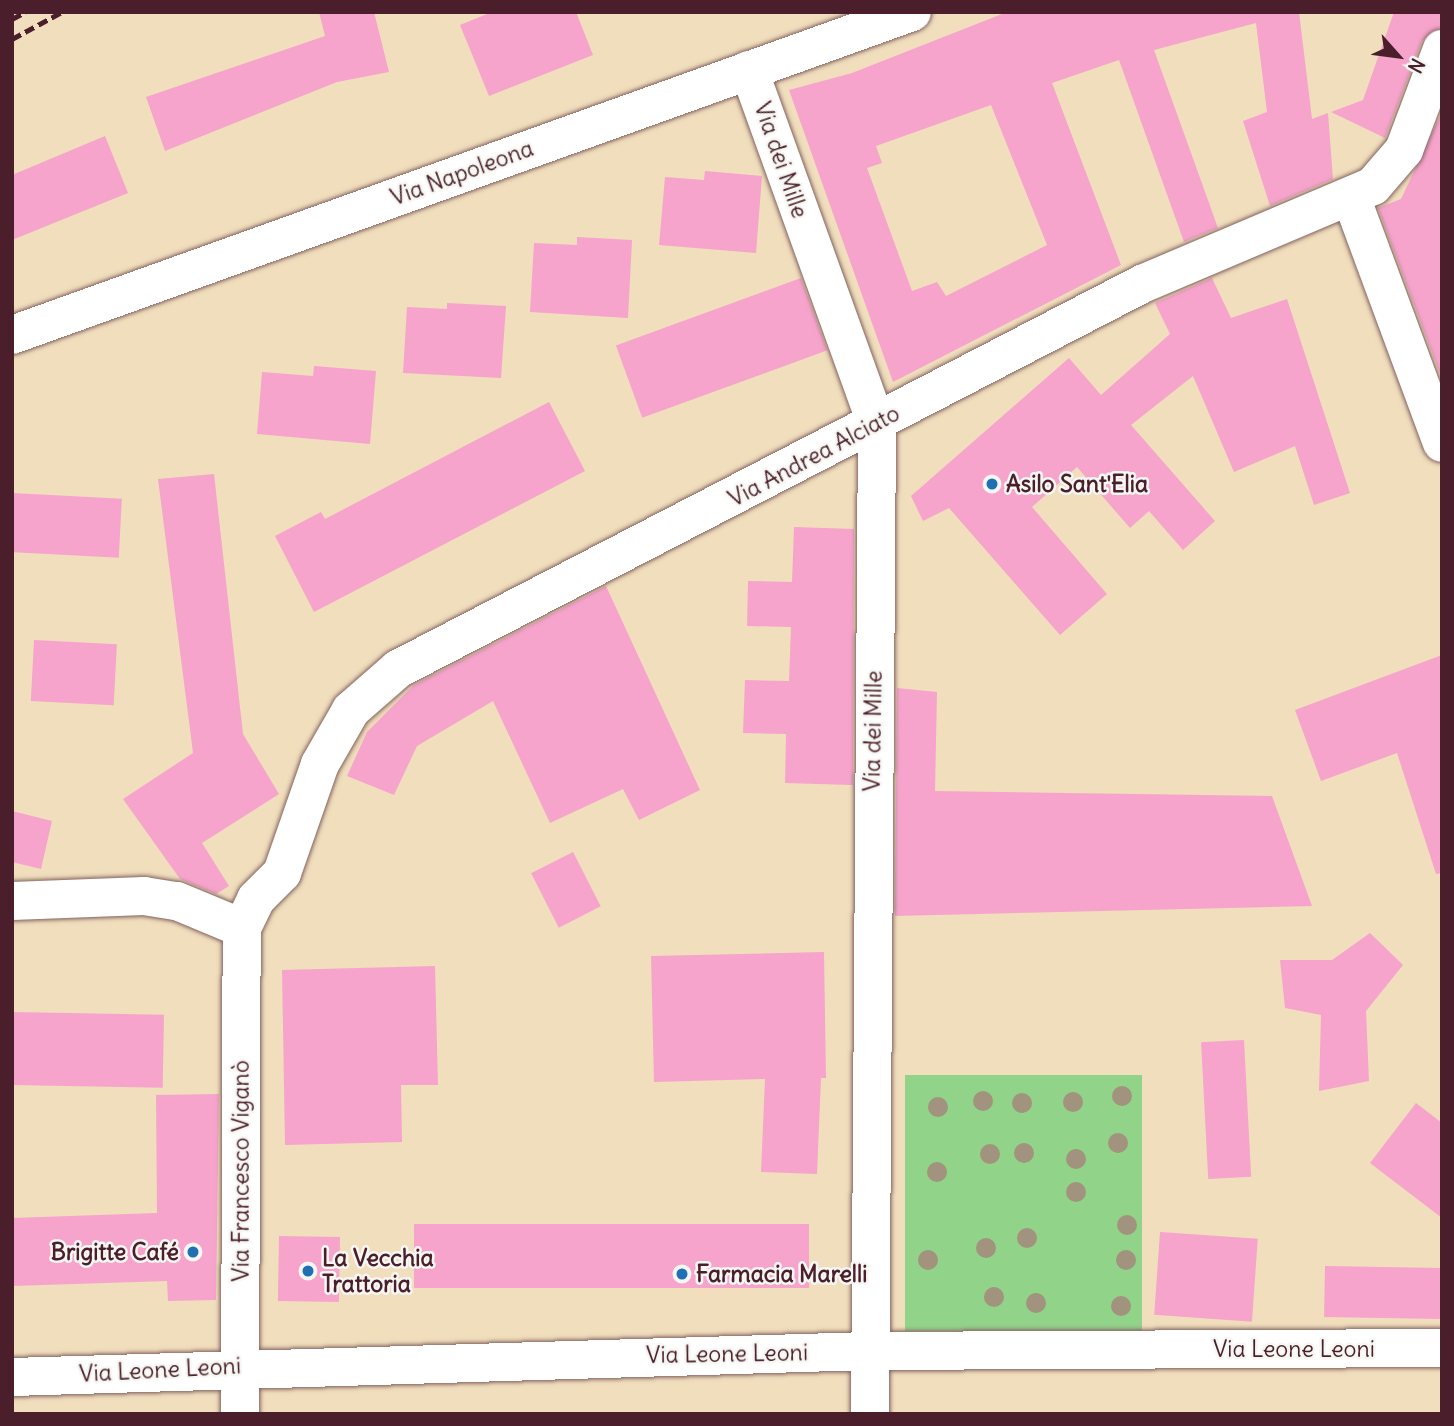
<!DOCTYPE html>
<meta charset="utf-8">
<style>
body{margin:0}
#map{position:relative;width:1454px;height:1426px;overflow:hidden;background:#f0debd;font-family:Delius,sans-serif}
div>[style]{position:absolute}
.green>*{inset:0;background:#92d38a;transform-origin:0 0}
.building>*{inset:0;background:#f6a4cc;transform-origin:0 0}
.roads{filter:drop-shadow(0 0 2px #84625e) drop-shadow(0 0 2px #84625e)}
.minor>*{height:38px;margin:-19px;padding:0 19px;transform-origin:19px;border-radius:19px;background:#fff}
.major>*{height:38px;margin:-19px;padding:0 19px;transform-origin:19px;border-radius:19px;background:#fff}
.rail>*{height:5px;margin-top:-2.5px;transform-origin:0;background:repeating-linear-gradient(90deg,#4a1f2b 0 10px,transparent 0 15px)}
.trees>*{width:20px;height:20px;margin:-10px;border-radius:50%;background:#a1937d}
.dots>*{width:19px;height:19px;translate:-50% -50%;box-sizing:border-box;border:4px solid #f6f6f2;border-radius:50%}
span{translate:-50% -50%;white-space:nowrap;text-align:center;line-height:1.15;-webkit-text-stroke:5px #f6f6f2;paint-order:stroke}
.street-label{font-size:23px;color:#4a1f2b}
.poi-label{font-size:23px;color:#4a1f2b;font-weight:700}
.left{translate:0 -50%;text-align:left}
.right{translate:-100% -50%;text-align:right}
.frame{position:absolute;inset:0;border:14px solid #4a1f2b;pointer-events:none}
.north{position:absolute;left:1363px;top:21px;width:70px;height:70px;-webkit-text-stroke:5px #f6f6f2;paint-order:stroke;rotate:118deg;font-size:19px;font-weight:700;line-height:28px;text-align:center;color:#4a1f2b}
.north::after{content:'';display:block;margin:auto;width:24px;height:32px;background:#4a1f2b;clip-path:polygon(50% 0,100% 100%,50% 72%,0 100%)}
</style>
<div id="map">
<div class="green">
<i style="left:905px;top:1075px;width:237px;height:256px"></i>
</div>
<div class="building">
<i style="clip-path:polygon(319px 12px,374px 12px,389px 72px,337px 82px,165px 151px,146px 97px,325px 36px)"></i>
<i style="clip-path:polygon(492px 12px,576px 12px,593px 55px,489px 96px,460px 25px)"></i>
<i style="clip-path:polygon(evenodd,1007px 12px,1299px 12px,1312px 119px,1328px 113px,1333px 179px,1270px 206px,1243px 121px,1267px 112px,1256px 23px,1154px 50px,1218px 228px,1184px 242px,1119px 60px,1052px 83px,1121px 265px,893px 382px,789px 90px,852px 73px,1007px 12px,991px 105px,1047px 245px,946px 296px,937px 282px,912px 291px,867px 168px,882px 163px,876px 146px,991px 105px)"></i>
<i style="clip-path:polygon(1394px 12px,1442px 12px,1442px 28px,1422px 41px,1385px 138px,1331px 112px,1363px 100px)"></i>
<i style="clip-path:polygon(1442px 112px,1442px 379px,1378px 208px,1401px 199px)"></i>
<i style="clip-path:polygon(105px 136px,128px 193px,12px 240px,12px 175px)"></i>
<i style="clip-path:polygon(705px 171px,762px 176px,756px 253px,659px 245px,665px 177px,704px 180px)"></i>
<i style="clip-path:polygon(577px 237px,632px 240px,628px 318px,530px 312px,534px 243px,577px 245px)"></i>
<i style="left:801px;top:278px;width:77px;height:197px;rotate:70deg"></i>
<i style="clip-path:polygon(1212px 278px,1231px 318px,1287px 299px,1350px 493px,1314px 505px,1295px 446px,1234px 472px,1193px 376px,1131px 425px,1215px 521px,1183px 550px,1149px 511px,1130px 528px,1077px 467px,1032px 507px,1107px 594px,1060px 635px,949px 508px,923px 521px,911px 496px,1069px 358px,1101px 395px,1170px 334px,1155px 303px)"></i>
<i style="clip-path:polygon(447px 303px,506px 306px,501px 378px,403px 373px,407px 307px,447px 309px)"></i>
<i style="clip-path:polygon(314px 366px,376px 371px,370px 444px,257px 434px,262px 372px,313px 376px)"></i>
<i style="clip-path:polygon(549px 402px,585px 471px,314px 612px,275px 536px,321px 512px,325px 519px)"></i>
<i style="clip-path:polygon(214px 474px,243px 734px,279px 794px,202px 843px,229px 886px,216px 894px,180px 879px,123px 799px,193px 753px,158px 479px)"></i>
<i style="left:12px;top:493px;width:110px;height:59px;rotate:3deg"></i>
<i style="clip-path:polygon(794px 527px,854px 529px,853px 785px,785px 783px,786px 734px,743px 733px,745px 680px,789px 681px,791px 627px,747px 626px,748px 581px,792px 582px)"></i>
<i style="clip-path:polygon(606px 586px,700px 790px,639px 820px,623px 789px,550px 823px,493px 701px,417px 746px,394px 795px,347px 776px,367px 732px,414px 685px)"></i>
<i style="left:34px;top:640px;width:83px;height:61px;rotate:3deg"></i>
<i style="clip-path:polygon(1442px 655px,1442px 873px,1436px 874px,1397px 753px,1321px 781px,1295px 710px)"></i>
<i style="clip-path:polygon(897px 688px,937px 692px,935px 791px,1272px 796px,1312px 906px,895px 916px)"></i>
<i style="clip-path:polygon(12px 811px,52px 821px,41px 869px,12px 862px)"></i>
<i style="left:573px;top:852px;width:61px;height:47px;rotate:63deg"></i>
<i style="clip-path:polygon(1370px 933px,1403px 965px,1366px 1011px,1369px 1081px,1319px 1091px,1321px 1015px,1285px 1008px,1280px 960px,1332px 960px)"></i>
<i style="clip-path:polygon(824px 952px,826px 1078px,821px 1078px,817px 1174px,761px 1172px,765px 1079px,654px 1082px,651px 956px)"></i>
<i style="clip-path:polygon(435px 966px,438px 1085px,401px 1085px,402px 1142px,285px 1145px,282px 970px)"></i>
<i style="left:12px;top:1012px;width:152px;height:73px;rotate:1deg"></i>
<i style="left:1244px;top:1040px;width:137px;height:43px;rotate:87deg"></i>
<i style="clip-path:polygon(219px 1094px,216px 1300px,168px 1301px,167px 1281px,12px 1286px,12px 1218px,157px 1213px,156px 1095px)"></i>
<i style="clip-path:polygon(1416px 1103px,1442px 1123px,1442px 1218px,1370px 1163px)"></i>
<i style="left:809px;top:1224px;width:64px;height:395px;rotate:90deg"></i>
<i style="left:1160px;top:1232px;width:98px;height:83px;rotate:4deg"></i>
<i style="left:279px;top:1236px;width:61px;height:65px;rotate:1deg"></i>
<i style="left:1325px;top:1266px;width:117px;height:51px;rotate:1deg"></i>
</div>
<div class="roads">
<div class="minor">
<i style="left:749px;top:70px;width:378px;rotate:70.2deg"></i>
<i style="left:877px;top:426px;width:988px;rotate:90.41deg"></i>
<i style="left:1351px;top:197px;width:262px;rotate:69.7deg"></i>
<i style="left:12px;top:901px;width:132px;rotate:-2.2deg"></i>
<i style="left:144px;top:896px;width:33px;rotate:9deg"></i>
<i style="left:177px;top:901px;width:70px;rotate:22.6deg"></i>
<i style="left:12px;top:1377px;width:857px;rotate:-1.74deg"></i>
<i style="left:869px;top:1351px;width:573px;rotate:-0.3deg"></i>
<i style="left:240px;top:1414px;width:486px;rotate:-89.8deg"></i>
<i style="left:242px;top:928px;width:32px;rotate:-64deg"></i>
<i style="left:256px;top:899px;width:37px;rotate:-45deg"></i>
<i style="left:282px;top:873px;width:115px;rotate:-70.8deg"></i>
<i style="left:320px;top:764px;width:62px;rotate:-60.1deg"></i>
<i style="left:351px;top:710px;width:62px;rotate:-41.1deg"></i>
<i style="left:398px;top:669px;width:838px;rotate:-27.36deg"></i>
<i style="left:1142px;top:284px;width:251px;rotate:-23deg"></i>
<i style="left:1373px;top:186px;width:48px;rotate:-49.3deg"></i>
<i style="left:1404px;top:150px;width:108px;rotate:-69.4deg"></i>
</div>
<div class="major">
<i style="left:12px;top:335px;width:956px;rotate:-19.74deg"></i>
</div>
</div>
<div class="rail">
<i style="left:12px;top:19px;width:15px;rotate:-28deg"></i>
<i style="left:12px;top:39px;width:57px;rotate:-28.4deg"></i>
</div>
<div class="trees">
<i style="left:1122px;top:1096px"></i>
<i style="left:983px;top:1101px"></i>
<i style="left:1073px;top:1102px"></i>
<i style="left:1022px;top:1103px"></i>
<i style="left:938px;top:1107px"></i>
<i style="left:1118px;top:1143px"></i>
<i style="left:1024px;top:1153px"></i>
<i style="left:990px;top:1154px"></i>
<i style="left:1076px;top:1159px"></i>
<i style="left:937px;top:1172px"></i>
<i style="left:1076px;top:1192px"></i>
<i style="left:1127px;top:1225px"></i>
<i style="left:1027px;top:1238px"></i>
<i style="left:986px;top:1248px"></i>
<i style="left:928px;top:1260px"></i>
<i style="left:1126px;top:1260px"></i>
<i style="left:994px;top:1297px"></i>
<i style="left:1036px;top:1303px"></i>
<i style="left:1121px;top:1306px"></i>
</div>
<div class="dots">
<i style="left:992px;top:484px;background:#1f6fb2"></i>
<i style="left:193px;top:1252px;background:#1f6fb2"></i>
<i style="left:308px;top:1271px;background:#1f6fb2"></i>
<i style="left:682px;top:1274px;background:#1f6fb2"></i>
</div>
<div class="street-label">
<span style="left:781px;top:160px;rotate:71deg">Via dei Mille</span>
<span style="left:462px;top:173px;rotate:-20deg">Via Napoleona</span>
<span style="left:814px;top:456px;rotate:-28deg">Via Andrea Alciato</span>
<span style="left:873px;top:731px;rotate:-89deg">Via dei Mille</span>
<span style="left:241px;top:1171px;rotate:-90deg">Via Francesco Viganò</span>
<span style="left:1294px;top:1349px">Via Leone Leoni</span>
<span style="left:727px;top:1354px;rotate:-1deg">Via Leone Leoni</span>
<span style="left:160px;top:1370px;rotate:-3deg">Via Leone Leoni</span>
</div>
<div class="poi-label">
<span class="left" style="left:1006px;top:484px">Asilo Sant'Elia</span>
<span class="right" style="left:179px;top:1252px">Brigitte Café</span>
<span class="left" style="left:322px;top:1271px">La Vecchia<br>Trattoria</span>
<span class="left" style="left:696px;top:1274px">Farmacia Marelli</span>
</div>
<div class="frame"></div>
<div class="north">N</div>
</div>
